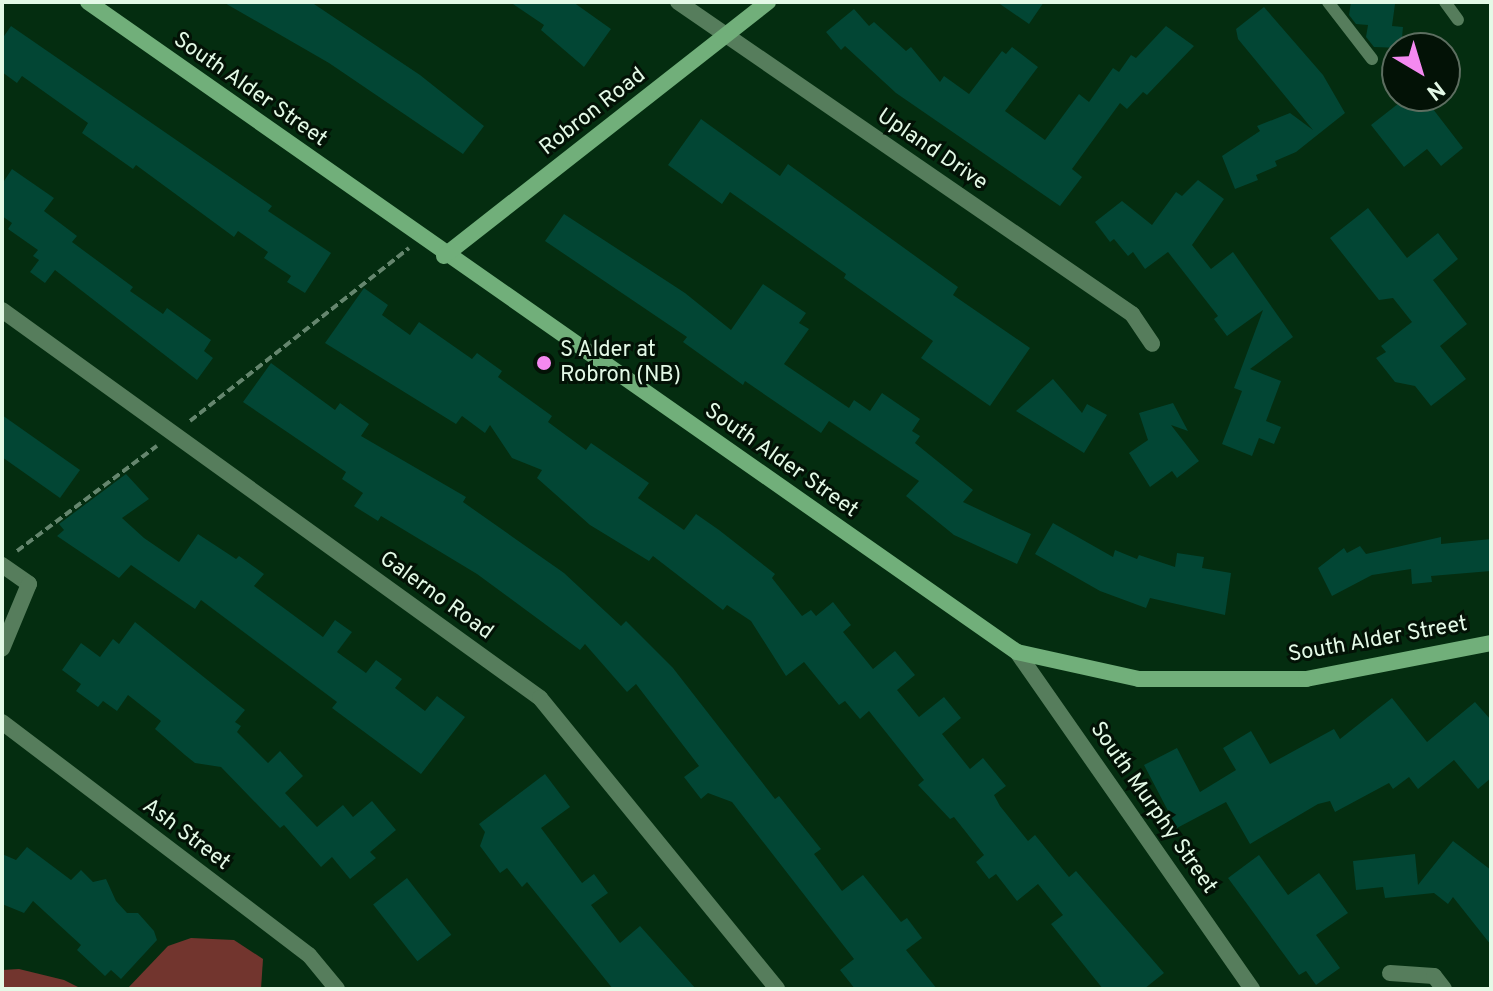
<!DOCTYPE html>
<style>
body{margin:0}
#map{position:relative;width:1493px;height:991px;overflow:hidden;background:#042d10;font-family:Overpass,sans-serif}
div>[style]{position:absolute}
.forest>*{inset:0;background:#72352e}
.building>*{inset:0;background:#024634;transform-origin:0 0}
.path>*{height:4px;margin-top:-2px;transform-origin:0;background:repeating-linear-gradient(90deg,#65866e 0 8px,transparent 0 12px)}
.lane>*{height:12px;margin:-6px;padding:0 6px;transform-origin:6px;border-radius:6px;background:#567d5c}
.street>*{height:16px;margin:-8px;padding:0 8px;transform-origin:8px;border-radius:8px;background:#567d5c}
.secondary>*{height:16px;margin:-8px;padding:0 8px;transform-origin:8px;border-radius:8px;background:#71af7a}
.dots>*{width:22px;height:22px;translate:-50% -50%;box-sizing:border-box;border:4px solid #031206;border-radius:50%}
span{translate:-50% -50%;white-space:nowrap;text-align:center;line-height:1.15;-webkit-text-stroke:6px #031206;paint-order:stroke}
.street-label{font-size:22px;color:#e3f9e6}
.poi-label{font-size:22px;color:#e3f9e6}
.left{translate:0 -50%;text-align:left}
.frame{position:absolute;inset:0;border:4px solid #e3f9e6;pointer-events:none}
.north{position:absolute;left:1381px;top:32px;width:80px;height:80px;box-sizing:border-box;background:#031206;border:2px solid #5d6e60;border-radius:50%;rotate:142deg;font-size:22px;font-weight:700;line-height:32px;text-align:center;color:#e3f9e6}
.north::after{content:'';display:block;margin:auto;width:28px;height:36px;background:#f489f0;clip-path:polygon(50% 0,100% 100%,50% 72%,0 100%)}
</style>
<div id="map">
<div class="forest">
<i style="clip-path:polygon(191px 938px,234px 940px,263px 959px,261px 989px,127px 989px,168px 946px)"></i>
<i style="clip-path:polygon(19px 969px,64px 980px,82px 989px,2px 989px,2px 970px)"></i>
</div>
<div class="building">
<i style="clip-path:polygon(223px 2px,311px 2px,420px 75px,484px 126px,463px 154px,329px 63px)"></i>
<i style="clip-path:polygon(510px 2px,573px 2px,611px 29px,584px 67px,541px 30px,544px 25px)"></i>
<i style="clip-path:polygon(997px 2px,1044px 2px,1029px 24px)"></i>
<i style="clip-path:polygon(1351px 2px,1395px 4px,1392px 26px,1403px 27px,1401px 48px,1374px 47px,1366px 37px,1368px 25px,1356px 24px,1349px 15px)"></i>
<i style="clip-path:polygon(1264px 7px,1323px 75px,1345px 113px,1296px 152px,1275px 161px,1277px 166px,1256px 175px,1258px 180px,1235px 189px,1222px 156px,1260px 131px,1257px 126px,1290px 113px,1313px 130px,1238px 39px,1236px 29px)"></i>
<i style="clip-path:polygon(854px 9px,869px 26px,874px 22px,906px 51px,911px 47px,940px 82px,944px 76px,969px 94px,1002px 51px,1006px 54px,1012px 47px,1038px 67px,1005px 111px,1045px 140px,1079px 94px,1089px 102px,1113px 68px,1119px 72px,1131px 55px,1136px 58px,1166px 26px,1194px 46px,1147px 95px,1143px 92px,1127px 109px,1120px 103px,1072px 169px,1082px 177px,1060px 206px,896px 93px,845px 46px,841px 50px,826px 32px)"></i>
<i style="clip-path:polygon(11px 26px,272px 206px,268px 211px,331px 253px,305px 293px,287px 282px,291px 276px,264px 258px,268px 252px,238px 231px,234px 237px,136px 165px,133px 169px,82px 133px,88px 123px,22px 76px,17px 83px,2px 72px,2px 39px)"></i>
<i style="clip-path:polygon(1408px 96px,1423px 96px,1463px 148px,1441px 166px,1427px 149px,1404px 167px,1371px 125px)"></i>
<i style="clip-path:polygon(701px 119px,780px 176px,788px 164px,958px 287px,953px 295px,1030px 348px,990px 406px,921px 358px,933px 341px,844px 278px,846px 274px,730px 192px,722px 204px,668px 165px)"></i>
<i style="clip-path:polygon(12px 169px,54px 198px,44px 211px,77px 236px,72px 242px,133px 287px,130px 291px,163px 314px,167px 308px,211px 340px,204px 351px,213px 358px,197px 380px,55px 270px,45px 283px,30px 272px,39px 260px,33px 256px,38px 250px,8px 229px,12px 223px,2px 216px,2px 184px)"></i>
<i style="clip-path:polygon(1198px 180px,1224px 199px,1192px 245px,1211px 269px,1233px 252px,1293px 337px,1250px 369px,1281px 381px,1266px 421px,1281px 427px,1274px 444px,1259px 438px,1252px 456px,1222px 444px,1242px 391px,1234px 388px,1263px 310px,1227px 336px,1214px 319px,1218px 316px,1168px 252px,1145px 269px,1133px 252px,1128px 256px,1114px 239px,1110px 242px,1095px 222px,1122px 201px,1152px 225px,1176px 192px,1182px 196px)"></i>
<i style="clip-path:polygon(1368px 208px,1407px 258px,1438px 233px,1458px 259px,1433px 280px,1467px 324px,1440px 346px,1466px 379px,1431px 406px,1415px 386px,1395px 382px,1376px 358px,1386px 352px,1381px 346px,1412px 322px,1393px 298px,1379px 300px,1330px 238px)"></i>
<i style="clip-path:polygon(564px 214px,685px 293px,731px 330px,763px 284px,806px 313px,799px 323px,809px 329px,784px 364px,849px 408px,854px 400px,870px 411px,882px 393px,920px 419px,912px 431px,920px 436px,915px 443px,973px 490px,963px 502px,1031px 534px,1017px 564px,954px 535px,906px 496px,919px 481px,829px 421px,821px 433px,745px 381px,743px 385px,683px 342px,687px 337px,545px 241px)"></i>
<i style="clip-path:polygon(364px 288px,388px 305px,382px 315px,410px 335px,419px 322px,472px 359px,477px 353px,502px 371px,498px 377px,552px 416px,548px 422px,586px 450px,591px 443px,649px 483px,638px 498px,684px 530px,696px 514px,719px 530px,775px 574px,772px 578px,802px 616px,811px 610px,816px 616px,833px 602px,851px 625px,843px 632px,873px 669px,895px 651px,915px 675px,897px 690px,919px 717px,944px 697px,961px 718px,942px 734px,970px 769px,983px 758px,1006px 786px,994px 795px,1000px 806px,1028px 841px,1035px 835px,1069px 877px,1076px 871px,1164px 973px,1144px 989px,1103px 989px,1051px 924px,1063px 915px,1038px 884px,1017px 901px,996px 874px,989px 879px,976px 862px,984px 855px,954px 817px,950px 819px,918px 785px,924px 780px,869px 711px,860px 719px,845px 701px,839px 705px,804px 662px,786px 676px,751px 621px,727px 605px,723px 610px,653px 556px,649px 561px,590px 525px,537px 478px,542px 470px,512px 458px,490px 425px,485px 433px,462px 416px,456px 424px,325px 343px)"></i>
<i style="clip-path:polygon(271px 363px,335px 410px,340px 403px,369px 424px,361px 436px,466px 497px,463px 502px,564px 573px,621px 626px,626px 621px,673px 668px,775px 799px,779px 796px,821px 849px,814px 854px,842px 891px,863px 875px,901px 922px,907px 918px,922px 938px,906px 950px,937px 989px,855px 989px,840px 970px,854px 959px,732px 802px,708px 793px,701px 799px,684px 777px,699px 766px,636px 684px,627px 692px,585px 644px,580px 650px,477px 574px,381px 516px,378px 521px,354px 506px,363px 493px,342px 479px,346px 472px,243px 402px)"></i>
<i style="clip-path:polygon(1053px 379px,1082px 413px,1087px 404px,1107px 415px,1084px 453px,1016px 411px)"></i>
<i style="clip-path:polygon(1173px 403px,1188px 431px,1171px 425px,1199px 461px,1177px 478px,1172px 471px,1150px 487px,1129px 453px,1148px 440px,1139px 413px)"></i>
<i style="clip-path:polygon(2px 415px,80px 470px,60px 498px,2px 457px)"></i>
<i style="clip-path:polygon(126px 474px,149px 499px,122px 518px,144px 538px,179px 562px,198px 534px,236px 559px,239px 556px,264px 574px,254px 586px,323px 637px,335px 620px,352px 632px,337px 652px,366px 673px,376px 660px,402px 679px,395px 688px,425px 711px,437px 696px,465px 717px,421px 774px,332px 708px,337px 702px,201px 600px,195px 609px,131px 565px,119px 578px,57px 536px,64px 530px,59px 524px)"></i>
<i style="clip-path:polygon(1053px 523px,1113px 557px,1115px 550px,1137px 559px,1139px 555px,1175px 567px,1177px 553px,1204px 557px,1202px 568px,1231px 573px,1225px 615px,1150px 598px,1146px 608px,1100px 591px,1035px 554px)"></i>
<i style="clip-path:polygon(1441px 537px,1441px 544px,1491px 539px,1491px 571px,1431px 576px,1432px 582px,1412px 584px,1411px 569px,1372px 575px,1332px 596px,1318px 568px,1344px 548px,1347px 553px,1360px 546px,1366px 554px)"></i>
<i style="clip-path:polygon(135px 622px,245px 710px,235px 722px,241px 726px,237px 732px,268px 763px,280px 751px,303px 776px,285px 793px,317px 827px,343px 805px,353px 817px,372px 801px,396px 830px,370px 852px,376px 858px,350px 879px,332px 857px,321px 867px,284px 825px,280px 828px,221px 767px,195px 763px,185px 755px,155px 729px,161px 721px,128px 695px,117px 711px,103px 701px,98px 707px,76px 691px,81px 684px,62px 670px,81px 643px,100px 657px,113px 639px,119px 644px)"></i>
<i style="clip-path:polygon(1392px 698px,1427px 742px,1475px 702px,1491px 720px,1491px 778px,1478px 789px,1454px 760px,1418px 789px,1409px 777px,1393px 789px,1389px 783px,1335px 812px,1330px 801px,1318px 804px,1250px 844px,1226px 802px,1177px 828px,1144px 765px,1177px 748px,1200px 792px,1236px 770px,1223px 748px,1251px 731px,1270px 764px,1334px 729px,1340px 739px)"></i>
<i style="clip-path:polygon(545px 774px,570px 807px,541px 828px,582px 883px,594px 874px,608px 893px,591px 905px,620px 943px,640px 926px,696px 989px,613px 989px,527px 882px,522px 887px,507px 868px,500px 873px,480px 846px,485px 832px,479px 824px)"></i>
<i style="clip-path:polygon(1453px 841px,1491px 870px,1491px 945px,1453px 897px,1448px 904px,1434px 893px,1385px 898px,1383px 887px,1356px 890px,1353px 861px,1415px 854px,1418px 885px)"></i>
<i style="clip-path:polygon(27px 847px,71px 880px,81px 870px,93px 882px,106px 879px,116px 901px,127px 913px,138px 913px,154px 931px,157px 940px,121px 979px,111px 970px,105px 976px,77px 950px,81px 945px,33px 901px,24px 913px,2px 904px,2px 854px,16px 860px)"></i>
<i style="clip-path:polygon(1259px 855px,1288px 895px,1319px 873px,1348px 913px,1316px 935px,1340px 968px,1316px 985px,1306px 971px,1299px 975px,1228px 878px)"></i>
<i style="left:407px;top:878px;width:72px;height:43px;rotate:52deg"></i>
</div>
<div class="path">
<i style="left:190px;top:421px;width:279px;rotate:-38.3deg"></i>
<i style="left:17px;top:551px;width:175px;rotate:-36.9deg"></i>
</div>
<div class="lane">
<i style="left:1328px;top:2px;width:72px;rotate:52.3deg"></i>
<i style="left:1445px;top:2px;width:22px;rotate:54deg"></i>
</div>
<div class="street">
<i style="left:678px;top:2px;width:551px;rotate:34.5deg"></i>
<i style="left:1132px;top:314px;width:36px;rotate:56deg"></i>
<i style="left:2px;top:310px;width:663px;rotate:35.8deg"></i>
<i style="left:540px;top:698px;width:375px;rotate:50.8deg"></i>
<i style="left:2px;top:565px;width:33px;rotate:35deg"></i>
<i style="left:29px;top:584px;width:70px;rotate:112.6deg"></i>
<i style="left:1017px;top:652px;width:411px;rotate:55.1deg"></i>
<i style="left:2px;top:722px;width:385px;rotate:37.2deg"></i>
<i style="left:309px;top:955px;width:44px;rotate:50.5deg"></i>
<i style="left:1390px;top:973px;width:44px;rotate:3.9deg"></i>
<i style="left:1434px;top:976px;width:16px;rotate:52deg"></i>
</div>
<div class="secondary">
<i style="left:88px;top:2px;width:1134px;rotate:34.98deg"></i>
<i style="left:1017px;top:652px;width:125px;rotate:12.5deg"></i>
<i style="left:1139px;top:679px;width:167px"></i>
<i style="left:1306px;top:679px;width:188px;rotate:-11deg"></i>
<i style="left:444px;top:256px;width:412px;rotate:-38.1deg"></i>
</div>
<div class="dots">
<i style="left:544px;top:363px;background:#f489f0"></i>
</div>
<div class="street-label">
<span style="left:250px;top:90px;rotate:35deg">South Alder Street</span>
<span style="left:593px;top:112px;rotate:-38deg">Robron Road</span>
<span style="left:932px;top:150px;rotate:34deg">Upland Drive</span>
<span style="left:781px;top:461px;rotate:35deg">South Alder Street</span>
<span style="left:436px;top:596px;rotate:36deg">Galerno Road</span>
<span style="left:1378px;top:640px;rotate:-10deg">South Alder Street</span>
<span style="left:1153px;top:808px;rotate:55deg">South Murphy Street</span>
<span style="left:186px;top:835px;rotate:37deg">Ash Street</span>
</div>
<div class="poi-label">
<span class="left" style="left:560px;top:363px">S Alder at<br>Robron (NB)</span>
</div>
<div class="frame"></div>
<div class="north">N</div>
</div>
